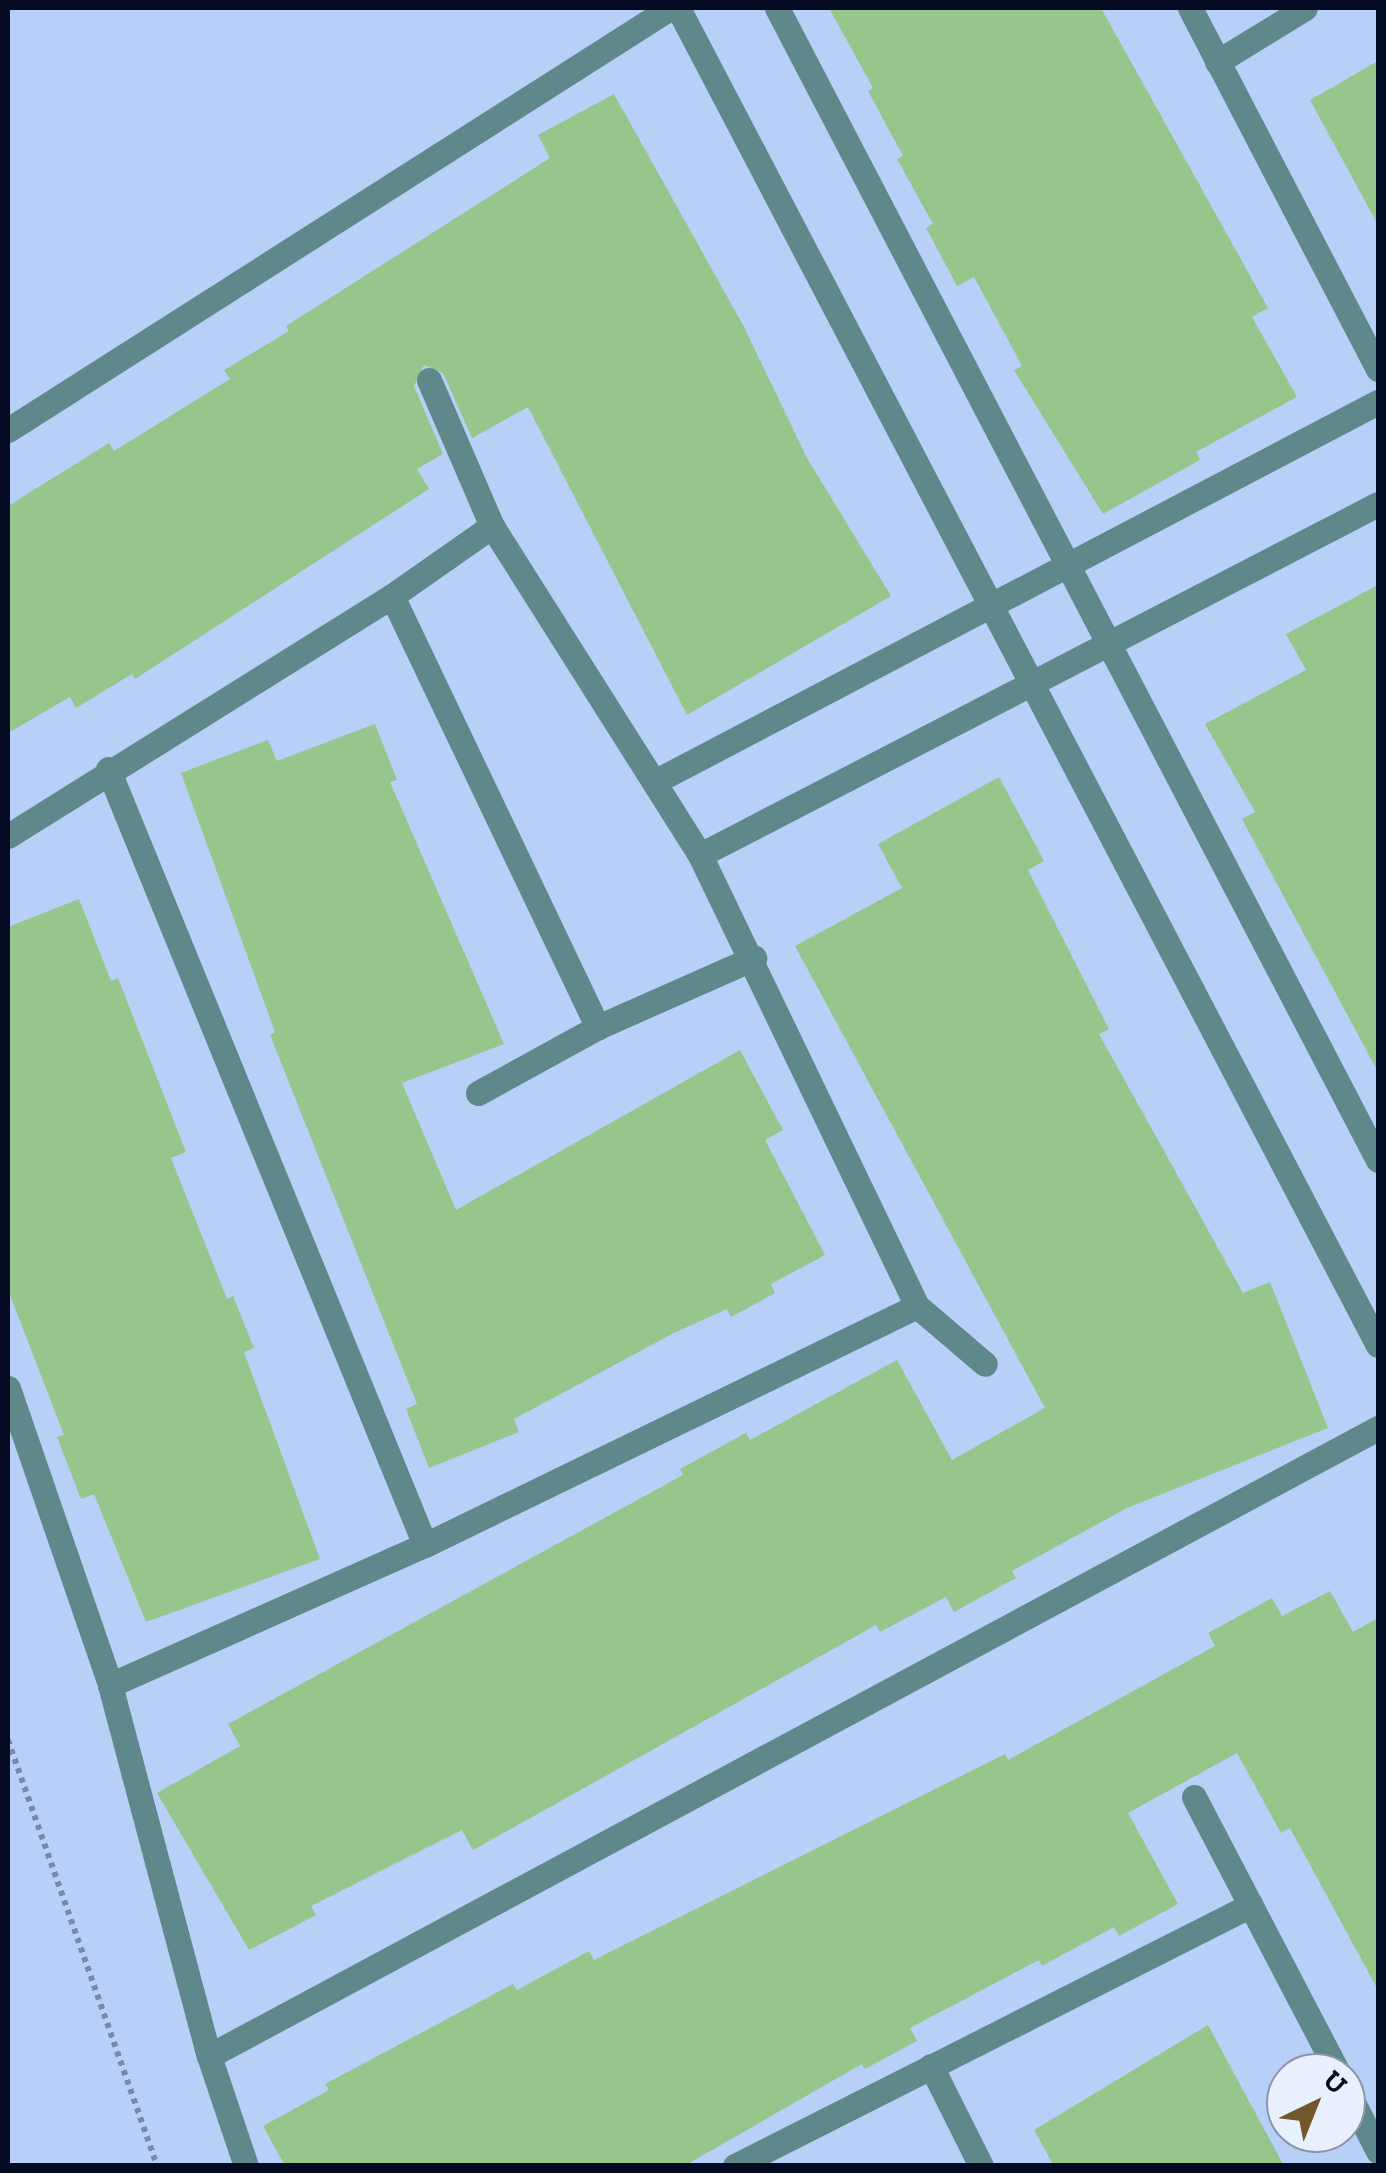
<!DOCTYPE html>
<style>
body{margin:0}
#map{position:relative;width:1386px;height:2173px;overflow:hidden;background:#b8d0f7;font-family:"Zilla Slab",serif}
div>[style]{position:absolute}
.building>*{inset:0;background:#96c68b}
.path>*{height:6px;margin-top:-3px;transform-origin:0;background:repeating-linear-gradient(90deg,#778aab 0 5px,transparent 0 10px)}
.street>*{height:25px;margin:-12.5px;padding:0 12.5px;transform-origin:12.5px;border-radius:12.5px;background:#5f888a}
span{translate:-50% -50%;white-space:nowrap;text-align:center;line-height:1.15;-webkit-text-stroke:8px #e8f0fe;paint-order:stroke}
.frame{position:absolute;inset:0;border:10px solid #020b22;pointer-events:none}
.north{position:absolute;left:1266px;top:2053px;width:100px;height:100px;box-sizing:border-box;background:#e8f0fe;border:2px solid #8c94a6;border-radius:50%;rotate:43deg;font-size:28px;font-weight:700;line-height:40px;text-align:center;color:#020b22}
.north::after{content:'';display:block;margin:auto;width:35px;height:45px;background:#725729;clip-path:polygon(50% 0,100% 100%,50% 72%,0 100%)}
</style>
<div id="map">
<div class="building">
<i style="clip-path:polygon(829px 8px,1101px 8px,1268px 308px,1252px 317px,1297px 397px,1196px 452px,1200px 460px,1103px 514px,1014px 370px,1022px 366px,974px 277px,957px 286px,926px 228px,933px 224px,897px 159px,903px 156px,868px 91px,873px 88px)"></i>
<i style="clip-path:polygon(1378px 61px,1378px 225px,1310px 100px)"></i>
<i style="clip-path:polygon(614px 94px,743px 325px,807px 458px,891px 596px,687px 715px,528px 407px,472px 438px,443px 373px,424px 365px,414px 386px,443px 454px,417px 469px,429px 489px,135px 679px,132px 674px,76px 708px,70px 697px,8px 733px,8px 506px,109px 443px,114px 451px,230px 379px,224px 370px,289px 331px,286px 326px,550px 158px,538px 135px)"></i>
<i style="clip-path:polygon(1378px 585px,1378px 1072px,1242px 819px,1255px 812px,1205px 724px,1306px 670px,1286px 634px)"></i>
<i style="clip-path:polygon(375px 724px,397px 780px,390px 782px,504px 1044px,402px 1083px,456px 1210px,740px 1050px,783px 1130px,765px 1140px,825px 1255px,771px 1284px,775px 1293px,731px 1317px,727px 1309px,672px 1334px,514px 1419px,519px 1432px,429px 1468px,406px 1409px,417px 1404px,270px 1035px,275px 1032px,181px 773px,268px 740px,277px 761px)"></i>
<i style="clip-path:polygon(999px 777px,1044px 861px,1028px 870px,1109px 1029px,1099px 1034px,1243px 1293px,1270px 1282px,1328px 1428px,1127px 1508px,1012px 1571px,1016px 1578px,954px 1612px,946px 1597px,880px 1632px,876px 1625px,473px 1850px,462px 1830px,311px 1906px,316px 1915px,249px 1950px,157px 1793px,240px 1746px,228px 1724px,683px 1475px,680px 1469px,746px 1433px,750px 1440px,897px 1360px,952px 1460px,1045px 1408px,795px 946px,902px 888px,878px 844px)"></i>
<i style="clip-path:polygon(79px 899px,111px 981px,118px 978px,186px 1152px,171px 1158px,227px 1299px,233px 1296px,254px 1348px,244px 1352px,320px 1559px,146px 1622px,94px 1494px,81px 1499px,57px 1437px,64px 1435px,8px 1290px,8px 927px)"></i>
<i style="clip-path:polygon(1330px 1591px,1353px 1632px,1378px 1618px,1378px 1990px,1290px 1828px,1281px 1833px,1237px 1753px,1128px 1813px,1178px 1904px,1119px 1936px,1114px 1927px,1042px 1966px,1039px 1960px,910px 2028px,917px 2041px,865px 2069px,862px 2064px,684px 2166px,285px 2166px,263px 2126px,329px 2090px,325px 2084px,513px 1984px,517px 1990px,589px 1951px,594px 1960px,1005px 1754px,1008px 1760px,1215px 1646px,1208px 1633px,1272px 1598px,1282px 1616px)"></i>
<i style="clip-path:polygon(1208px 2025px,1284px 2166px,1054px 2166px,1034px 2130px)"></i>
</div>
<div class="path">
<i style="left:8px;top:1740px;width:451px;rotate:70.7deg"></i>
</div>
<div class="street">
<i style="left:678px;top:8px;width:1509px;rotate:62.37deg"></i>
<i style="left:777px;top:8px;width:1299px;rotate:62.45deg"></i>
<i style="left:1190px;top:8px;width:407px;rotate:62.5deg"></i>
<i style="left:1217px;top:62px;width:103px;rotate:-31.5deg"></i>
<i style="left:429px;top:380px;width:159px;rotate:66.7deg"></i>
<i style="left:492px;top:526px;width:389px;rotate:57.7deg"></i>
<i style="left:700px;top:855px;width:500px;rotate:64.31deg"></i>
<i style="left:917px;top:1306px;width:89px;rotate:40.5deg"></i>
<i style="left:8px;top:430px;width:785px;rotate:-32.52deg"></i>
<i style="left:392px;top:596px;width:478px;rotate:64.5deg"></i>
<i style="left:108px;top:769px;width:838px;rotate:67.78deg"></i>
<i style="left:656px;top:781px;width:815px;rotate:-27.7deg"></i>
<i style="left:8px;top:836px;width:453px;rotate:-32deg"></i>
<i style="left:392px;top:596px;width:122px;rotate:-35deg"></i>
<i style="left:700px;top:855px;width:763px;rotate:-27.37deg"></i>
<i style="left:478px;top:1093px;width:137px;rotate:-28.8deg"></i>
<i style="left:598px;top:1027px;width:171px;rotate:-23.9deg"></i>
<i style="left:8px;top:1388px;width:314px;rotate:71deg"></i>
<i style="left:110px;top:1685px;width:384px;rotate:75.1deg"></i>
<i style="left:209px;top:2056px;width:116px;rotate:71.4deg"></i>
<i style="left:110px;top:1685px;width:345px;rotate:-24deg"></i>
<i style="left:425px;top:1545px;width:547px;rotate:-25.91deg"></i>
<i style="left:1194px;top:1797px;width:311px;rotate:62.4deg"></i>
<i style="left:209px;top:2056px;width:1327px;rotate:-28.25deg"></i>
<i style="left:931px;top:2066px;width:112px;rotate:63.4deg"></i>
<i style="left:1346px;top:2089px;width:70px;rotate:62.7deg"></i>
<i style="left:735px;top:2166px;width:578px;rotate:-26.83deg"></i>
</div>
<div class="frame"></div>
<div class="north">U</div>
</div>
